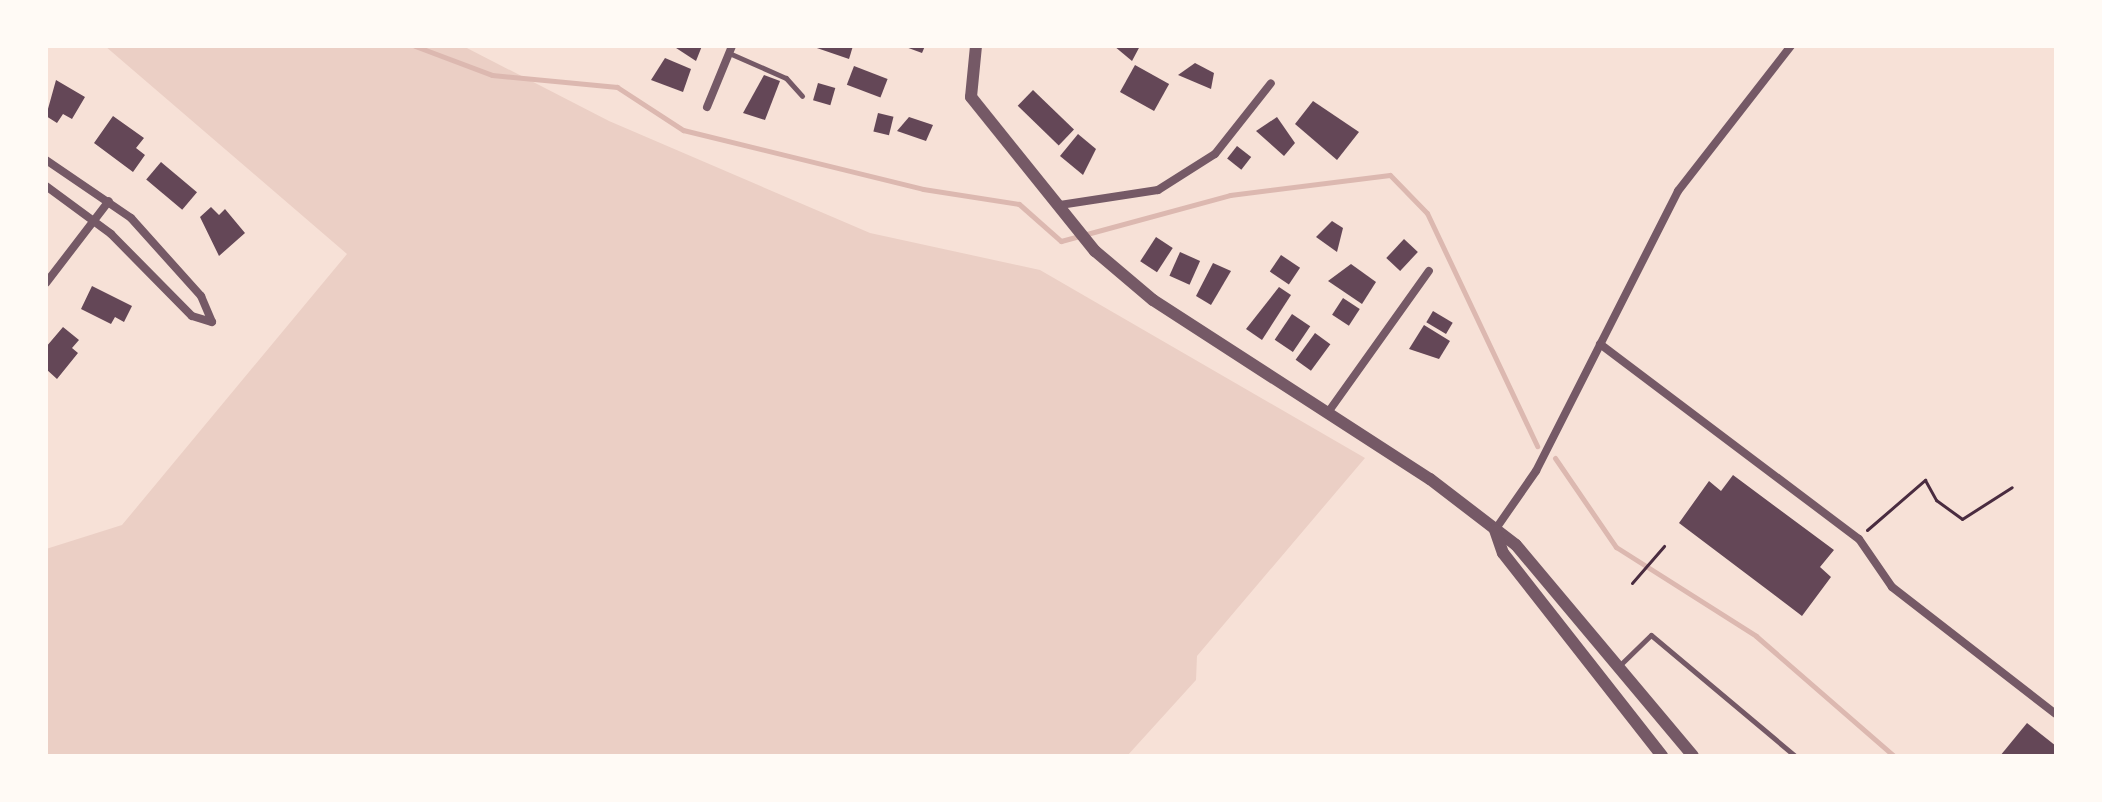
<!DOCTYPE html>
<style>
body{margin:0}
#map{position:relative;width:2102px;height:802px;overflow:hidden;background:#f7e1d7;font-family:"Nunito Sans",sans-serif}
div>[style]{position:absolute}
.green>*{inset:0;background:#ebcfc5}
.stream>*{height:5px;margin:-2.5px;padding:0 2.5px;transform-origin:2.5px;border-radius:2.5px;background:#dcb8b0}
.building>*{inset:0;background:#644757;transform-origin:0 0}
.path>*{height:3px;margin:-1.5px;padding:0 1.5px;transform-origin:1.5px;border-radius:1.5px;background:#4a2c40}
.service>*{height:5px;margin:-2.5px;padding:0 2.5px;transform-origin:2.5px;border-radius:2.5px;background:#755966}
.minor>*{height:8px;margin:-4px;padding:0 4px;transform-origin:4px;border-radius:4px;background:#755966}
.tertiary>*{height:12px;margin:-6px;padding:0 6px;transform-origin:6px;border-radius:6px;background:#755966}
span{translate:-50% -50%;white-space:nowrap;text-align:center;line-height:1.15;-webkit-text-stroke:6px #fffaf5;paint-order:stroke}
.frame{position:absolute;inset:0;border:48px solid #fffaf5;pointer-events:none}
</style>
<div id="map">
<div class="green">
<i style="clip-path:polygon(105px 46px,463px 46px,609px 121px,870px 233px,1040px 270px,1365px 458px,1197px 656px,1196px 680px,1127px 756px,46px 756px,46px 549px,122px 525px,347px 254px)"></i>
</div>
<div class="stream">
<i style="left:415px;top:46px;width:82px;rotate:20.6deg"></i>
<i style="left:492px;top:75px;width:126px;rotate:5.5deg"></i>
<i style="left:617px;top:87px;width:79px;rotate:33.1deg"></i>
<i style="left:683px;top:130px;width:247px;rotate:13.8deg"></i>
<i style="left:923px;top:189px;width:97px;rotate:8.9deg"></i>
<i style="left:1019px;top:204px;width:56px;rotate:41.4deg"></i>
<i style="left:1061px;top:241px;width:175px;rotate:-15.2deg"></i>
<i style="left:1230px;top:195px;width:161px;rotate:-7.1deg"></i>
<i style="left:1390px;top:175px;width:53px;rotate:45.8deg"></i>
<i style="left:1427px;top:213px;width:258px;rotate:64.7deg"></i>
<i style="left:1555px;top:458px;width:108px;rotate:55.6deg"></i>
<i style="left:1616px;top:547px;width:166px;rotate:32.4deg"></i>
<i style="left:1756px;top:636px;width:183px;rotate:41deg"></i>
</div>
<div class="building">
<i style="clip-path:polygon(673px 46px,702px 46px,696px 61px)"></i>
<i style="clip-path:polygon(811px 46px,853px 46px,849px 59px)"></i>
<i style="clip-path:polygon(903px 46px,925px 46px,922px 53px)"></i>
<i style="clip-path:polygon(1114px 46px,1140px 46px,1132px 61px)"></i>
<i style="clip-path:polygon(665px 58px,691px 69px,683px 92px,651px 80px)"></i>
<i style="clip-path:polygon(1195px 63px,1214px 73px,1211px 89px,1178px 75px)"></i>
<i style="left:1135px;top:65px;width:39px;height:31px;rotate:29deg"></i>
<i style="left:854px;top:66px;width:36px;height:20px;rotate:21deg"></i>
<i style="clip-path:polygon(764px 75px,780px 81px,765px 120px,743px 113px)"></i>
<i style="clip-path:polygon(56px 80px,85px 97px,72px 119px,63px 114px,57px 123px,46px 116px)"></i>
<i style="left:818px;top:83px;width:18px;height:18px;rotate:16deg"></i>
<i style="left:1033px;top:90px;width:57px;height:22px;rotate:44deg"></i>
<i style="clip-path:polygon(1313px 101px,1359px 132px,1337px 160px,1295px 124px)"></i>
<i style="left:878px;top:113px;width:16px;height:19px;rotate:14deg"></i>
<i style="clip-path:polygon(113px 116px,144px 138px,136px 148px,145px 155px,133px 172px,94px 143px)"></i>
<i style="clip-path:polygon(909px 117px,933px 125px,926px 141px,897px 131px)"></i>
<i style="clip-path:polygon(1277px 117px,1295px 143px,1284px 156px,1256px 131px)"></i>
<i style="clip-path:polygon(1078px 134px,1096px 149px,1083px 175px,1060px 156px)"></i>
<i style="left:1237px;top:146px;width:18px;height:16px;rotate:38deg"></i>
<i style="left:161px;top:162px;width:47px;height:23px;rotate:40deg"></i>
<i style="clip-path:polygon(211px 207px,219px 215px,225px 209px,245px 233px,219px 256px,200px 217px)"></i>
<i style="clip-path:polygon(1332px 221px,1343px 228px,1337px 252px,1316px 237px)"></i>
<i style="left:1156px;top:237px;width:20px;height:29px;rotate:33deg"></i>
<i style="left:1404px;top:239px;width:19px;height:26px;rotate:43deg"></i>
<i style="left:1180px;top:252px;width:22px;height:26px;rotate:24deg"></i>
<i style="left:1281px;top:255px;width:23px;height:20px;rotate:34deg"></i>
<i style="clip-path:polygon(1213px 263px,1231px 271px,1211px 305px,1196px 296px)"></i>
<i style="clip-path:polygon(1351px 264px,1376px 282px,1362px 304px,1328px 281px)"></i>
<i style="clip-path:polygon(92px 286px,132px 306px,124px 322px,115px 317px,111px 324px,81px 309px)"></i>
<i style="clip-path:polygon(1279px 287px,1291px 295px,1262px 340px,1246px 329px)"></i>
<i style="left:1343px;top:298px;width:20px;height:20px;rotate:33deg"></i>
<i style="left:1433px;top:311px;width:23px;height:13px;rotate:31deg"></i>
<i style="left:1292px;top:314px;width:22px;height:31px;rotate:34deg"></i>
<i style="clip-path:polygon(1424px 325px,1450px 341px,1439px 359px,1409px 349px)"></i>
<i style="clip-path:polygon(63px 327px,79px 340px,72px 348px,78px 353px,57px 379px,46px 369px,46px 347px)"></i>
<i style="left:1315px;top:333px;width:19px;height:33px;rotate:36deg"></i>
<i style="clip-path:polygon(1733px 475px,1834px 550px,1820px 567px,1831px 577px,1802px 616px,1679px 523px,1709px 481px,1721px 491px)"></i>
<i style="clip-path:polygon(2027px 723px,2056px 746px,2056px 756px,2000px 756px)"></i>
</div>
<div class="path">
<i style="left:1867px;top:530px;width:77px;rotate:-40.8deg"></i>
<i style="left:1925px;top:480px;width:23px;rotate:61deg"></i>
<i style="left:1936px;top:500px;width:32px;rotate:36deg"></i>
<i style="left:1962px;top:519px;width:59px;rotate:-32.6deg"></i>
<i style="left:1632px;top:583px;width:49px;rotate:-49.1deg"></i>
</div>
<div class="service">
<i style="left:729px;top:53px;width:62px;rotate:23.7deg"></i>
<i style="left:786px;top:78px;width:24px;rotate:48deg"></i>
<i style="left:1620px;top:665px;width:43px;rotate:-44.1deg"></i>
<i style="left:1651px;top:635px;width:188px;rotate:40deg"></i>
</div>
<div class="minor">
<i style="left:707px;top:107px;width:66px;rotate:-67.7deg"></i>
<i style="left:46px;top:160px;width:103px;rotate:34.3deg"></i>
<i style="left:131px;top:218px;width:105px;rotate:48.1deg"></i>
<i style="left:201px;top:296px;width:28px;rotate:67deg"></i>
<i style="left:46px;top:186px;width:81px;rotate:36.4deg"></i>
<i style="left:111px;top:234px;width:115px;rotate:45.4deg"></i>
<i style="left:192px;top:316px;width:21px;rotate:17deg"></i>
<i style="left:1060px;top:205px;width:99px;rotate:-8.7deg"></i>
<i style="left:1158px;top:190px;width:67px;rotate:-32.3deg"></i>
<i style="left:1215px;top:154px;width:90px;rotate:-51.7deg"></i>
<i style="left:46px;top:283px;width:103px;rotate:-52.5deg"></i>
<i style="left:1600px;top:344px;width:324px;rotate:37deg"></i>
<i style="left:1859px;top:539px;width:58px;rotate:55.5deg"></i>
<i style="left:1892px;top:587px;width:207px;rotate:37.8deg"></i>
<i style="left:1329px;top:411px;width:172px;rotate:-54.5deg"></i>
<i style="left:1495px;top:530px;width:72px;rotate:-55.2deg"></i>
<i style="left:1536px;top:471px;width:314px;rotate:-63.1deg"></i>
<i style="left:1678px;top:191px;width:184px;rotate:-52.1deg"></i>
</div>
<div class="tertiary">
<i style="left:976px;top:46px;width:51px;rotate:95.6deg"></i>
<i style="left:971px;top:97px;width:198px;rotate:51.2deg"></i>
<i style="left:1095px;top:251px;width:76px;rotate:40.2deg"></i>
<i style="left:1153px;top:300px;width:330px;rotate:32.9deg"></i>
<i style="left:1430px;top:479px;width:108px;rotate:37.5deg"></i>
<i style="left:1516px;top:545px;width:275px;rotate:50deg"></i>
<i style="left:1495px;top:530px;width:24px;rotate:71deg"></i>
<i style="left:1503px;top:553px;width:258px;rotate:51.9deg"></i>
</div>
<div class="frame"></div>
</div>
